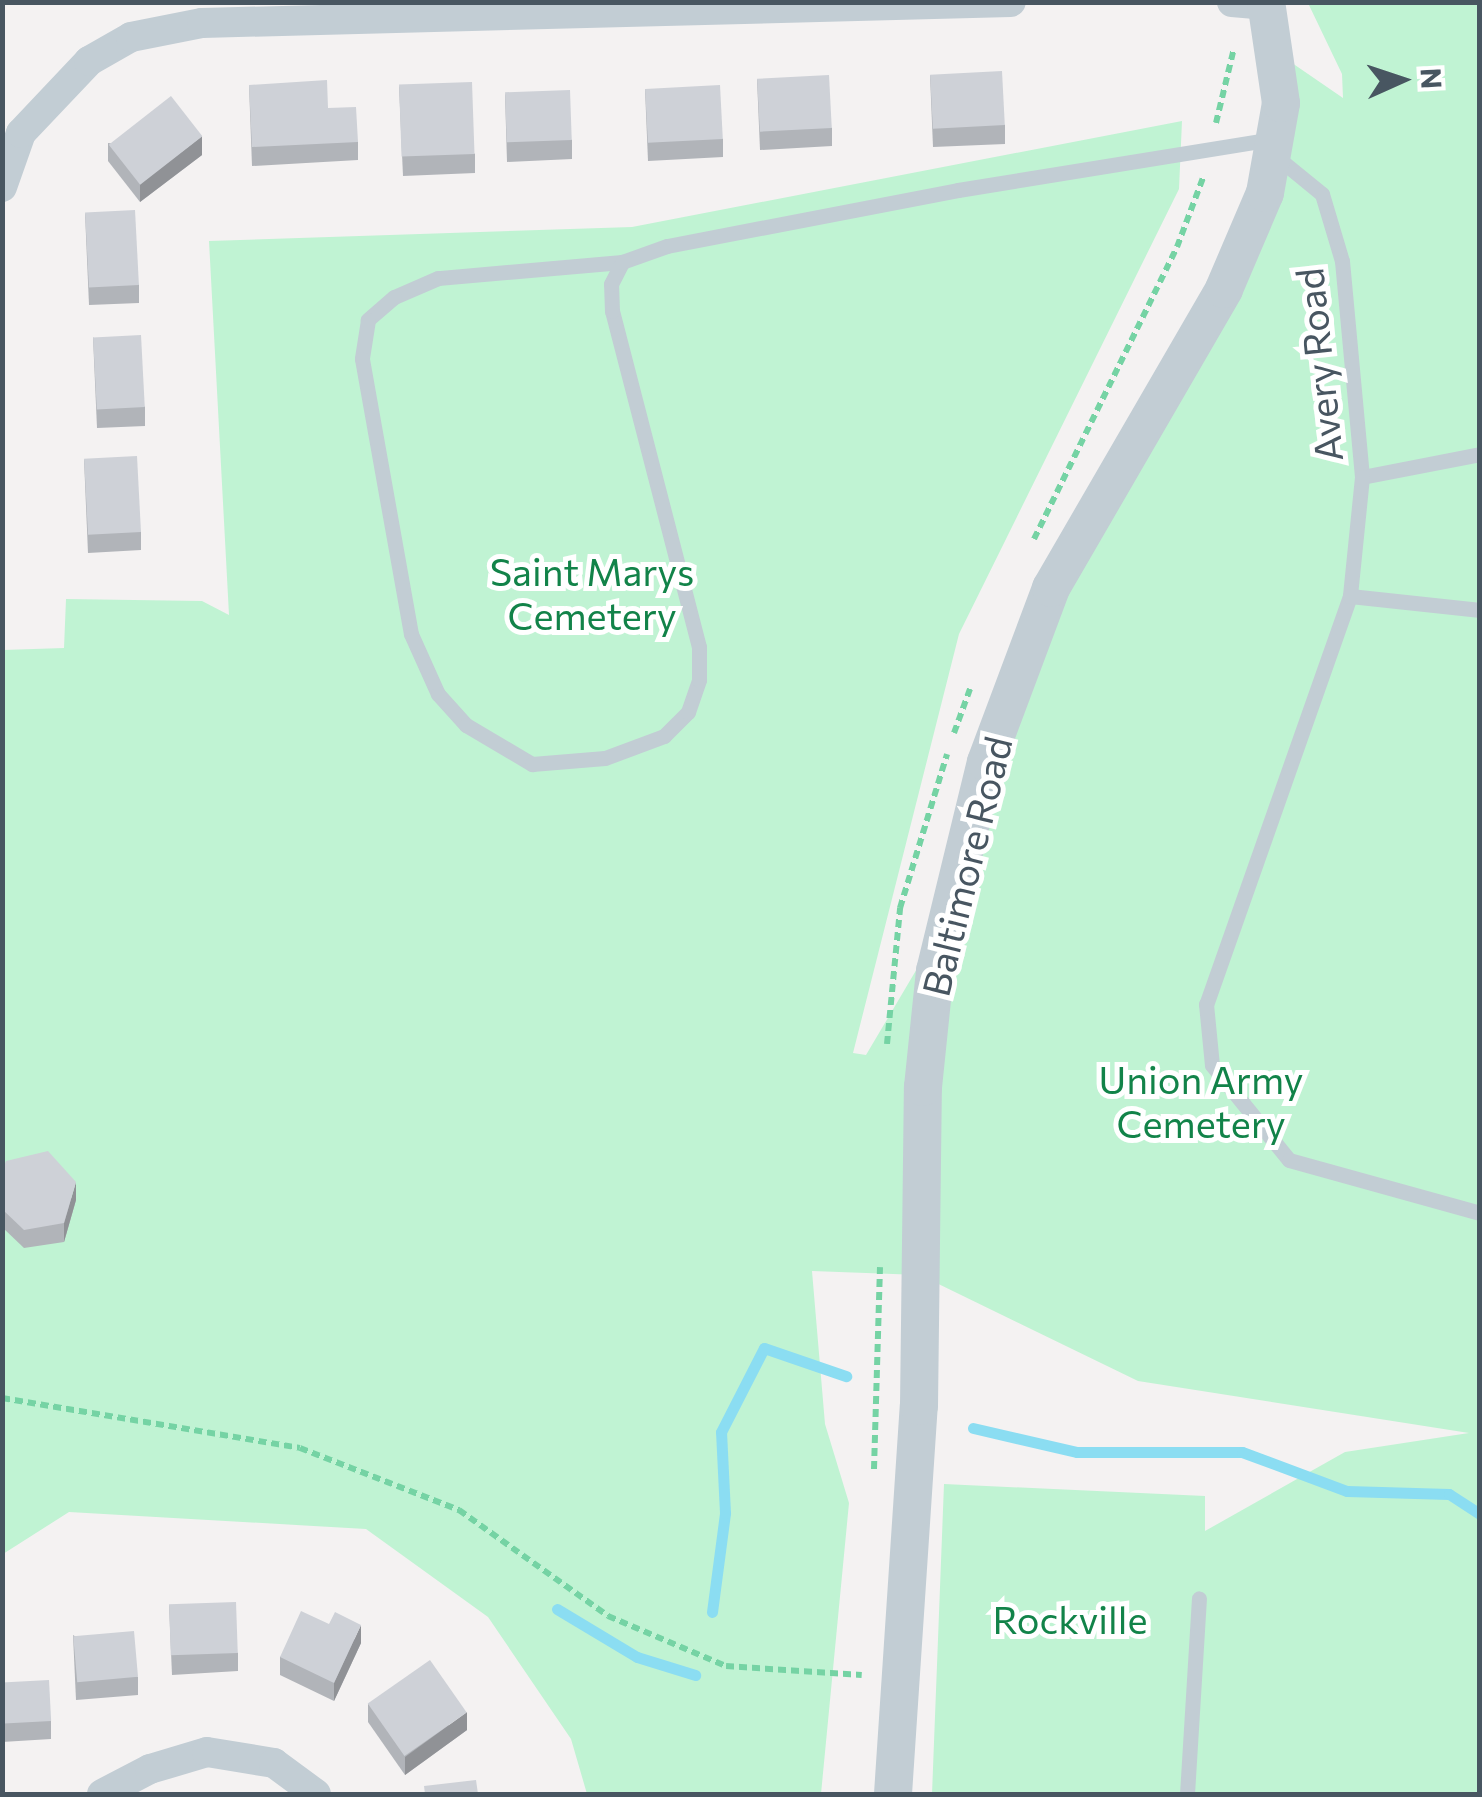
<!DOCTYPE html>
<style>
body{margin:0}
#map{position:relative;width:1482px;height:1797px;overflow:hidden;background:#f4f2f2;font-family:Commissioner,sans-serif}
div>[style]{position:absolute}
.green>*{inset:0;background:#c0f3d3}
.stream>*{height:11px;margin:-5.5px;padding:0 5.5px;transform-origin:5.5px;border-radius:5.5px;background:#8bddf2}
.path>*{height:6px;margin-top:-3px;transform-origin:0;background:repeating-linear-gradient(90deg,#75d3a4 0 8px,transparent 0 13px)}
.service>*{height:15px;margin:-7.5px;padding:0 7.5px;transform-origin:7.5px;border-radius:7.5px;background:#c2cdd4}
.minor>*{height:30px;margin:-15px;padding:0 15px;transform-origin:15px;border-radius:15px;background:#c2cdd4}
.tertiary>*{height:38px;margin:-19px;padding:0 19px;transform-origin:19px;border-radius:19px;background:#c2cdd4}
.wall>*{inset:0;background:#b1b4b9}
.shaded-wall>*{inset:0;background:#909296}
.building>*{inset:0;background:#ced1d7;transform-origin:0 0}
span{translate:-50% -50%;white-space:nowrap;text-align:center;line-height:1.15;-webkit-text-stroke:10px #fff;paint-order:stroke}
.street-label{font-size:38px;color:#485661}
.park-label{font-size:38px;color:#128349}
.frame{position:absolute;inset:0;border:5px solid #485661;pointer-events:none}
.north{position:absolute;left:1352px;top:30px;width:100px;height:100px;-webkit-text-stroke:8px #fff;paint-order:stroke;rotate:87deg;font-size:28px;font-weight:700;line-height:40px;text-align:center;color:#485661}
.north::after{content:'';display:block;margin:auto;width:35px;height:45px;background:#485661;clip-path:polygon(50% 0,100% 100%,50% 72%,0 100%)}
</style>
<div id="map">
<div class="green">
<i style="clip-path:polygon(1308px 3px,1479px 3px,1479px 1794px,932px 1794px,944px 1484px,1205px 1496px,1205px 1531px,1345px 1452px,1469px 1433px,1138px 1381px,920px 1275px,812px 1271px,825px 1424px,849px 1503px,821px 1794px,587px 1794px,571px 1739px,488px 1617px,366px 1529px,69px 1512px,3px 1554px,3px 650px,64px 648px,66px 599px,202px 601px,229px 615px,209px 241px,632px 227px,1182px 121px,1179px 189px,959px 634px,853px 1053px,866px 1055px,947px 918px,986px 762px,1265px 193px,1276px 52px,1343px 98px,1342px 74px)"></i>
</div>
<div class="stream">
<i style="left:973px;top:1428px;width:107px;rotate:13deg"></i>
<i style="left:1077px;top:1452px;width:165px"></i>
<i style="left:1242px;top:1452px;width:112px;rotate:20.4deg"></i>
<i style="left:1347px;top:1491px;width:102px;rotate:1.7deg"></i>
<i style="left:1449px;top:1494px;width:37px;rotate:33deg"></i>
<i style="left:557px;top:1609px;width:93px;rotate:31deg"></i>
<i style="left:637px;top:1657px;width:61px;rotate:17.2deg"></i>
<i style="left:712px;top:1612px;width:100px;rotate:-82.5deg"></i>
<i style="left:725px;top:1513px;width:81px;rotate:-92.8deg"></i>
<i style="left:721px;top:1432px;width:94px;rotate:-62.9deg"></i>
<i style="left:764px;top:1348px;width:87px;rotate:18.9deg"></i>
</div>
<div class="path">
<i style="left:1216px;top:123px;width:77px;rotate:-76.5deg"></i>
<i style="left:1034px;top:539px;width:325px;rotate:-63.9deg"></i>
<i style="left:1177px;top:247px;width:77px;rotate:-69.4deg"></i>
<i style="left:954px;top:733px;width:47px;rotate:-70deg"></i>
<i style="left:887px;top:1044px;width:137px;rotate:-84.5deg"></i>
<i style="left:900px;top:908px;width:161px;rotate:-73deg"></i>
<i style="left:2px;top:1398px;width:302px;rotate:9.5deg"></i>
<i style="left:300px;top:1448px;width:171px;rotate:21.3deg"></i>
<i style="left:459px;top:1510px;width:183px;rotate:35.4deg"></i>
<i style="left:608px;top:1616px;width:128px;rotate:23deg"></i>
<i style="left:726px;top:1666px;width:136px;rotate:3.8deg"></i>
<i style="left:874px;top:1469px;width:202px;rotate:-88.3deg"></i>
</div>
<div class="service">
<i style="left:1273px;top:154px;width:63px;rotate:39.2deg"></i>
<i style="left:1322px;top:194px;width:70px;rotate:73.4deg"></i>
<i style="left:1342px;top:261px;width:217px;rotate:84.7deg"></i>
<i style="left:1362px;top:477px;width:120px;rotate:-11deg"></i>
<i style="left:622px;top:262px;width:185px;rotate:175deg"></i>
<i style="left:438px;top:278px;width:48px;rotate:156.6deg"></i>
<i style="left:394px;top:297px;width:35px;rotate:139deg"></i>
<i style="left:368px;top:320px;width:39px;rotate:99deg"></i>
<i style="left:362px;top:359px;width:279px;rotate:79.9deg"></i>
<i style="left:411px;top:634px;width:66px;rotate:65.8deg"></i>
<i style="left:438px;top:694px;width:42px;rotate:47.9deg"></i>
<i style="left:466px;top:725px;width:77px;rotate:30.6deg"></i>
<i style="left:532px;top:764px;width:73px;rotate:-4.7deg"></i>
<i style="left:605px;top:758px;width:63px;rotate:-20.4deg"></i>
<i style="left:664px;top:736px;width:34px;rotate:-45deg"></i>
<i style="left:688px;top:712px;width:34px;rotate:-71deg"></i>
<i style="left:699px;top:680px;width:33px;rotate:-90deg"></i>
<i style="left:699px;top:647px;width:347px;rotate:-104.5deg"></i>
<i style="left:612px;top:311px;width:27px;rotate:-92deg"></i>
<i style="left:611px;top:284px;width:25px;rotate:-63deg"></i>
<i style="left:622px;top:262px;width:48px;rotate:-19.6deg"></i>
<i style="left:667px;top:246px;width:296px;rotate:-10.9deg"></i>
<i style="left:958px;top:190px;width:318px;rotate:-9.2deg"></i>
<i style="left:1362px;top:477px;width:120px;rotate:95.8deg"></i>
<i style="left:1350px;top:596px;width:433px;rotate:109.4deg"></i>
<i style="left:1206px;top:1004px;width:61px;rotate:84.4deg"></i>
<i style="left:1212px;top:1065px;width:122px;rotate:51deg"></i>
<i style="left:1289px;top:1160px;width:198px;rotate:15.5deg"></i>
<i style="left:1350px;top:596px;width:131px;rotate:6.1deg"></i>
<i style="left:1187px;top:1794px;width:196px;rotate:-86.5deg"></i>
</div>
<div class="minor">
<i style="left:1232px;top:2px;width:35px;rotate:5deg"></i>
<i style="left:2px;top:187px;width:57px;rotate:-70.6deg"></i>
<i style="left:21px;top:133px;width:99px;rotate:-46.6deg"></i>
<i style="left:89px;top:61px;width:48px;rotate:-29.7deg"></i>
<i style="left:131px;top:37px;width:72px;rotate:-11.2deg"></i>
<i style="left:202px;top:23px;width:809px;rotate:-1.49deg"></i>
<i style="left:102px;top:1794px;width:54px;rotate:-27.5deg"></i>
<i style="left:150px;top:1769px;width:59px;rotate:-16.6deg"></i>
<i style="left:207px;top:1752px;width:68px;rotate:9.3deg"></i>
<i style="left:274px;top:1763px;width:52px;rotate:36.4deg"></i>
</div>
<div class="tertiary">
<i style="left:893px;top:1794px;width:389px;rotate:-86.2deg"></i>
<i style="left:919px;top:1406px;width:319px;rotate:-89.3deg"></i>
<i style="left:923px;top:1087px;width:117px;rotate:-84.1deg"></i>
<i style="left:935px;top:971px;width:215px;rotate:-76.3deg"></i>
<i style="left:986px;top:762px;width:186px;rotate:-69.5deg"></i>
<i style="left:1051px;top:588px;width:345px;rotate:-59.9deg"></i>
<i style="left:1224px;top:289px;width:104px;rotate:-66.9deg"></i>
<i style="left:1265px;top:193px;width:91px;rotate:-79.9deg"></i>
<i style="left:1281px;top:103px;width:102px;rotate:-98.4deg"></i>
</div>
<div class="wall">
<i style="clip-path:polygon(930px 75px,1005px 125px,1005px 144px,933px 147px)"></i>
<i style="clip-path:polygon(757px 79px,832px 128px,832px 146px,760px 150px)"></i>
<i style="clip-path:polygon(249px 85px,328px 108px,358px 142px,358px 160px,252px 166px)"></i>
<i style="clip-path:polygon(399px 86px,475px 154px,475px 173px,403px 176px)"></i>
<i style="clip-path:polygon(645px 89px,723px 139px,723px 157px,648px 161px)"></i>
<i style="clip-path:polygon(505px 94px,572px 140px,572px 159px,507px 162px)"></i>
<i style="clip-path:polygon(108px 143px,202px 155px,140px 202px,108px 161px)"></i>
<i style="clip-path:polygon(85px 213px,139px 285px,139px 303px,89px 305px)"></i>
<i style="clip-path:polygon(93px 337px,145px 407px,145px 426px,97px 428px)"></i>
<i style="clip-path:polygon(84px 459px,141px 532px,141px 550px,88px 553px)"></i>
<i style="clip-path:polygon(2px 1171px,76px 1200px,64px 1242px,24px 1248px,2px 1227px)"></i>
<i style="clip-path:polygon(169px 1605px,238px 1653px,238px 1671px,172px 1675px)"></i>
<i style="clip-path:polygon(329px 1624px,361px 1643px,334px 1701px,280px 1675px,280px 1657px)"></i>
<i style="clip-path:polygon(73px 1635px,138px 1677px,138px 1695px,76px 1700px)"></i>
<i style="clip-path:polygon(2px 1682px,51px 1721px,51px 1739px,2px 1742px)"></i>
<i style="clip-path:polygon(368px 1704px,467px 1730px,405px 1775px,368px 1722px)"></i>
</div>
<div class="shaded-wall">
<i style="clip-path:polygon(202px 136px,202px 155px,140px 202px,140px 184px)"></i>
<i style="clip-path:polygon(76px 1182px,76px 1200px,64px 1242px,64px 1223px)"></i>
<i style="clip-path:polygon(361px 1625px,361px 1643px,334px 1701px,334px 1683px)"></i>
<i style="clip-path:polygon(467px 1712px,467px 1730px,405px 1775px,405px 1757px)"></i>
</div>
<div class="building">
<i style="left:1002px;top:71px;width:54px;height:72px;rotate:87deg"></i>
<i style="left:829px;top:75px;width:53px;height:72px;rotate:87deg"></i>
<i style="clip-path:polygon(327px 80px,328px 108px,356px 107px,358px 142px,252px 147px,249px 85px)"></i>
<i style="left:472px;top:82px;width:72px;height:73px;rotate:88deg"></i>
<i style="left:720px;top:85px;width:54px;height:75px;rotate:87deg"></i>
<i style="left:570px;top:90px;width:50px;height:65px;rotate:88deg"></i>
<i style="left:171px;top:96px;width:51px;height:79px;rotate:52deg"></i>
<i style="left:135px;top:210px;width:75px;height:50px;rotate:87deg"></i>
<i style="left:141px;top:335px;width:72px;height:48px;rotate:87deg"></i>
<i style="left:137px;top:456px;width:76px;height:53px;rotate:87deg"></i>
<i style="clip-path:polygon(48px 1151px,76px 1182px,64px 1223px,24px 1230px,2px 1209px,2px 1171px,6px 1161px)"></i>
<i style="left:236px;top:1602px;width:51px;height:67px;rotate:88deg"></i>
<i style="clip-path:polygon(301px 1611px,329px 1624px,335px 1612px,361px 1625px,334px 1683px,280px 1657px)"></i>
<i style="left:134px;top:1631px;width:46px;height:61px;rotate:85deg"></i>
<i style="left:430px;top:1660px;width:64px;height:76px;rotate:55deg"></i>
<i style="left:49px;top:1680px;width:41px;height:47px;rotate:87deg"></i>
<i style="clip-path:polygon(476px 1780px,478px 1794px,425px 1794px,424px 1786px)"></i>
</div>
<div class="street-label">
<span style="left:1318px;top:365px;rotate:-96deg">Avery Road</span>
<span style="left:966px;top:866px;rotate:-76deg">Baltimore Road</span>
</div>
<div class="park-label">
<span style="left:592px;top:593px">Saint Marys<br>Cemetery</span>
<span style="left:1201px;top:1101px">Union Army<br>Cemetery</span>
<span style="left:1070px;top:1619px">Rockville</span>
</div>
<div class="frame"></div>
<div class="north">N</div>
</div>
